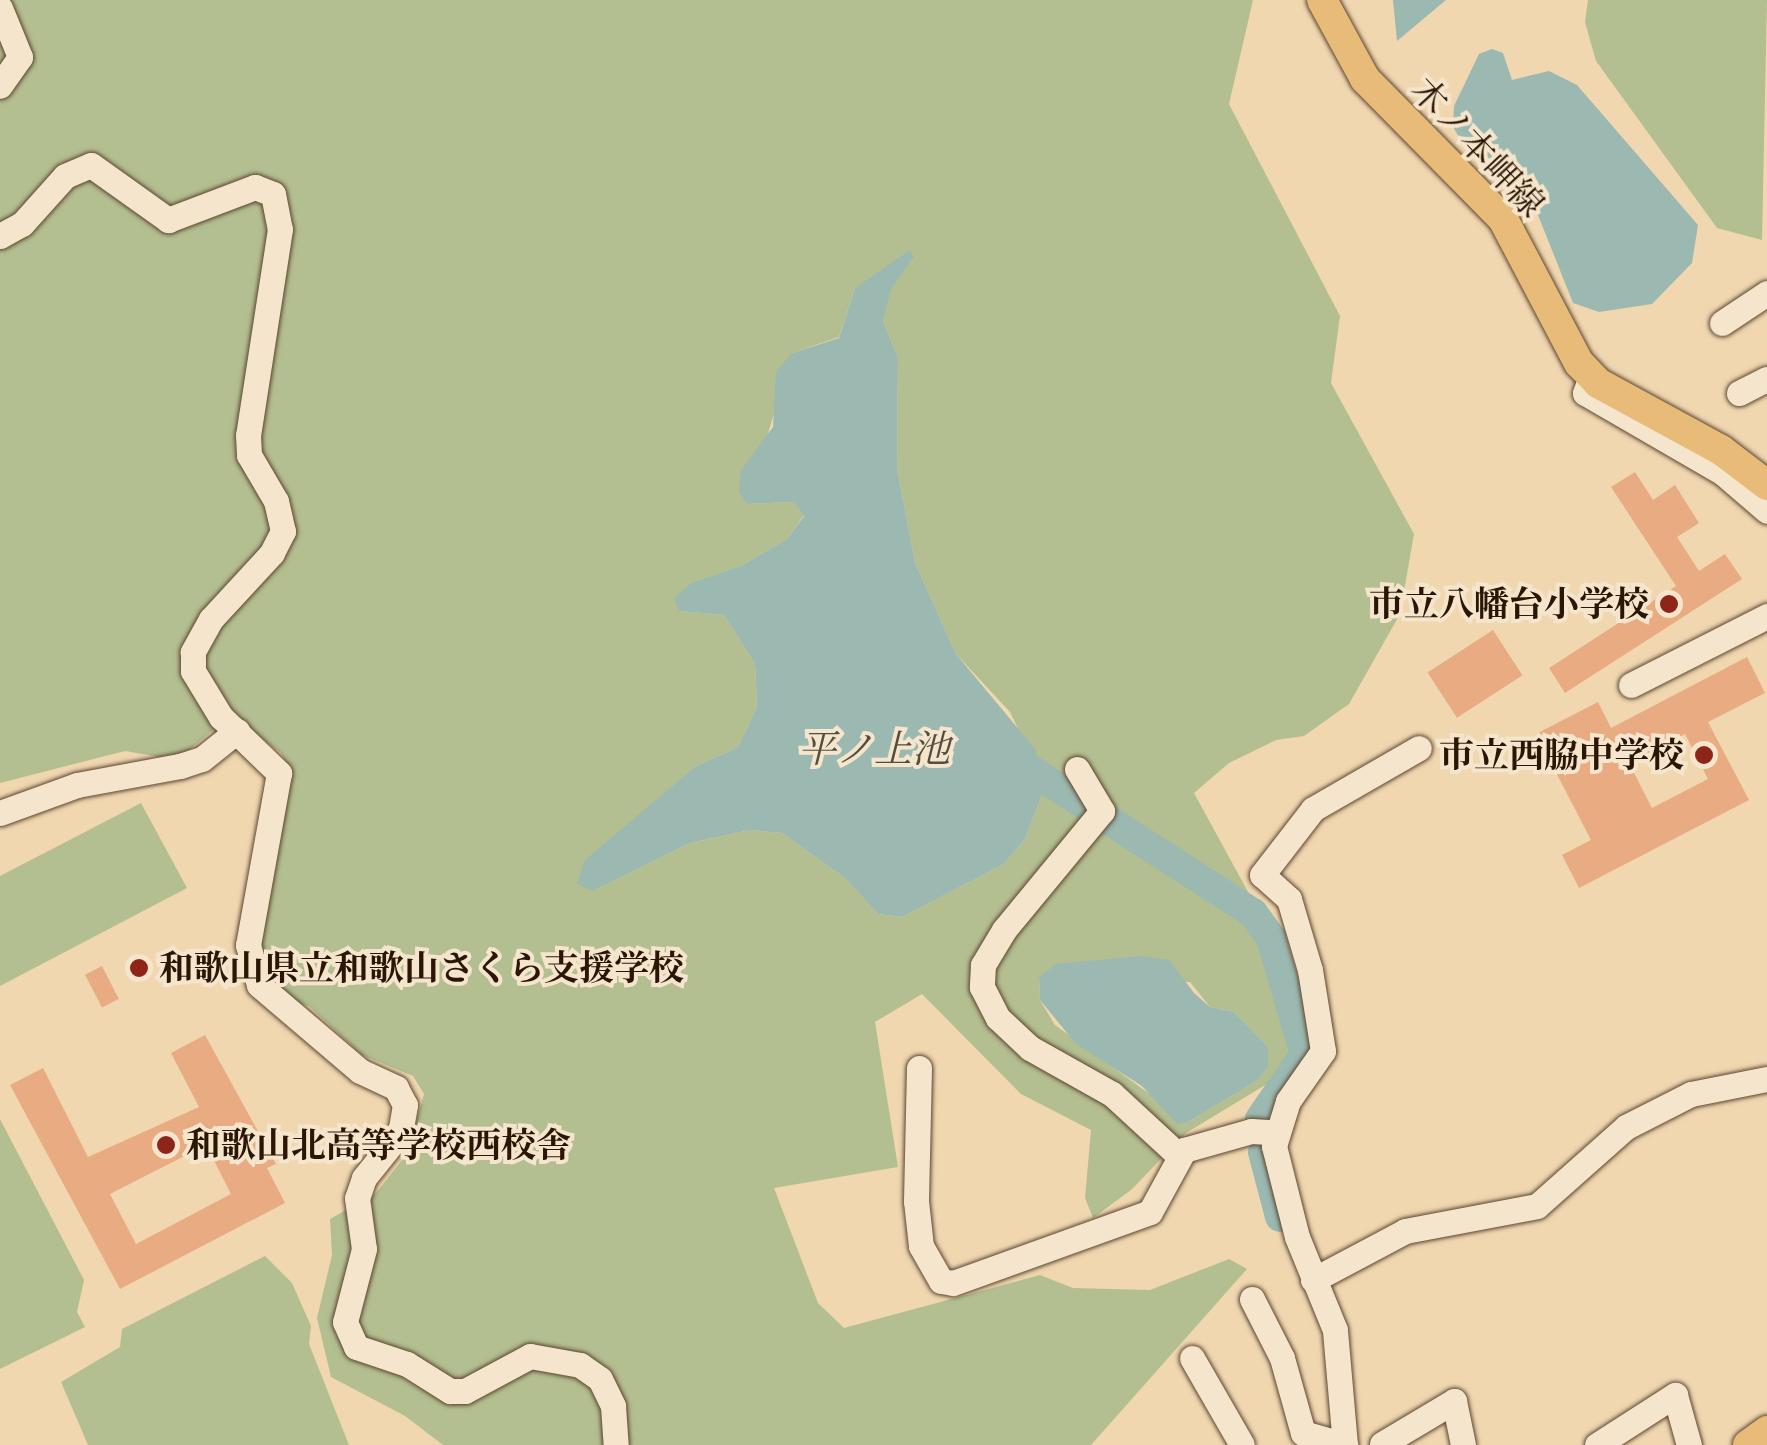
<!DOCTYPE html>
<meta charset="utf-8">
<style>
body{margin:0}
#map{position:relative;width:1767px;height:1445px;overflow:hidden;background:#f0d7b0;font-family:"EB Garamond","Noto Serif JP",serif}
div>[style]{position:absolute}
.green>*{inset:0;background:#b3bf90}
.water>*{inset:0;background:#9bb8b1}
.river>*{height:30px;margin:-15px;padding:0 15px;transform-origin:15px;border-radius:15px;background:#9bb8b1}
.building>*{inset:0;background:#e8ab82;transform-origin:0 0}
.roads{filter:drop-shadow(0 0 2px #5c4630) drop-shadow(0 0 2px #5c4630)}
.minor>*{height:25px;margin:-12.5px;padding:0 12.5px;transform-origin:12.5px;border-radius:12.5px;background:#f5e5cc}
.major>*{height:30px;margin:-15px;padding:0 15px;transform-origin:15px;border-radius:15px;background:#e8bc78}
.dots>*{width:28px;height:28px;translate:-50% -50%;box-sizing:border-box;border:5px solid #f5e5cc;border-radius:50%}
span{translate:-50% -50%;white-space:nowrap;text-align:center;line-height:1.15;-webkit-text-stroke:8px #f5e5cc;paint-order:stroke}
.street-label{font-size:35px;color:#2b1605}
.poi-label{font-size:35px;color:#2b1605;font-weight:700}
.right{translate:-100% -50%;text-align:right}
.left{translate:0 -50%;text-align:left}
.water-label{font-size:38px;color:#524f41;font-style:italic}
</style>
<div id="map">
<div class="green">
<i style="clip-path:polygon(evenodd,0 0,1253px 0,1229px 104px,1340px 316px,1331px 383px,1414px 534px,1400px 614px,1349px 704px,1304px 736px,1276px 740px,1229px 763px,1194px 793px,1295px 978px,1300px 1064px,1186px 1133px,1131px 1190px,1093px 1218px,1085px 1198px,1091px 1130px,1021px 1094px,922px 994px,875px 1022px,898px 1167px,774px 1188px,818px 1303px,844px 1328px,1040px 1275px,1073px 1288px,1150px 1290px,1229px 1259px,1247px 1269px,1091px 1445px,443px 1445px,405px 1416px,331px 1377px,317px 1318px,332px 1255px,330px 1219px,376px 1193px,407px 1154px,424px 1094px,413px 1076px,362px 1055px,309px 1006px,282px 998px,262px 960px,257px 939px,292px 772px,281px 753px,231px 715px,177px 760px,125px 751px,0 783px,0 0,914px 257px,890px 289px,883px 322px,898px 357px,897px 468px,915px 563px,956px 654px,1010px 712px,1039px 772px,1043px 792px,1025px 839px,1004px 864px,902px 917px,878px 914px,845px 878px,782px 833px,750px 830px,690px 843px,593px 891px,651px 805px,696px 766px,738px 747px,757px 707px,755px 664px,724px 615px,680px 611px,693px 582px,743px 565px,787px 539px,804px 515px,794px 502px,747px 504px,792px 353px,839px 337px,855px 288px,914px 257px,0 0,1039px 977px,1190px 982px,1210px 1007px,1234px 1012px,1268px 1047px,1255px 1082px,1188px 1122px,1055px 1025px,1040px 1000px,1039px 977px)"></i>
<i style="clip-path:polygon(1588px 0,1767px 0,1762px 240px,1717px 228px,1596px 61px,1585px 22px)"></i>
<i style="clip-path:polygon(141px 803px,187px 888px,0 986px,0 876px)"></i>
<i style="clip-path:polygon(0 1119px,84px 1280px,77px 1312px,85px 1327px,0 1369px)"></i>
<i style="clip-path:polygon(265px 1256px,292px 1283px,311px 1326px,309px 1344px,349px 1445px,88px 1445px,61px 1382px,120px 1347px,122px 1329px)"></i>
</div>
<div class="water">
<i style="clip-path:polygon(1393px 0,1446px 0,1397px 41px)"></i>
<i style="clip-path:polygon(1492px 49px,1503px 53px,1512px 80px,1549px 71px,1577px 85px,1698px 225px,1692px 263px,1652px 304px,1599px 312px,1573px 303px,1530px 195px,1503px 165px,1464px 146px,1453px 127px,1454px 106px,1479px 54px)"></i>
<i style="clip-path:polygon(910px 250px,914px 257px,891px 289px,883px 322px,898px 357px,897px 468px,915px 563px,956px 654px,1036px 750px,1043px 792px,1025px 839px,1004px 864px,902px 917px,878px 914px,845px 878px,782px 833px,750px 830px,690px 843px,593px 891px,577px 884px,585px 860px,696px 766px,738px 747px,757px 707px,755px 664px,724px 615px,679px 611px,674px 598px,693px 582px,743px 565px,787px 539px,804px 516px,794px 502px,747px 504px,739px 492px,741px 470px,773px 427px,776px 372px,792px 353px,839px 338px,855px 288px)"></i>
<i style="clip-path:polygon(1141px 956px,1169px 960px,1194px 993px,1210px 1007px,1234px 1012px,1268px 1047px,1268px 1067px,1255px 1082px,1188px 1122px,1177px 1124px,1142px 1086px,1076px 1044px,1040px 1000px,1039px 977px,1056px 964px)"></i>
</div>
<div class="river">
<i style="left:1006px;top:754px;width:294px;rotate:32.8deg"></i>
<i style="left:1253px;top:913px;width:31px;rotate:54deg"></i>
<i style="left:1271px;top:938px;width:121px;rotate:73.7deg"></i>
<i style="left:1305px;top:1054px;width:79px;rotate:124.7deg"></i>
<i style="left:1263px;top:1152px;width:67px;rotate:75.3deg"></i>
</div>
<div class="building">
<i style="clip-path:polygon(1635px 472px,1653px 500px,1675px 485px,1699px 523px,1677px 537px,1699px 571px,1725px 554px,1742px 579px,1565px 693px,1549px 668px,1676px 586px,1611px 487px)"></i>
<i style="left:1493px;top:630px;width:54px;height:78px;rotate:57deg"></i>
<i style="clip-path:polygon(evenodd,1747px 657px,1765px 693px,1708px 722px,1749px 800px,1579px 888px,1562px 855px,1591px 840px,1536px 734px,1598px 702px,1611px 728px,1747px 657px,1685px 734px,1708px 779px,1652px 808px,1629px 763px,1685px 734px)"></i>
<i style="left:102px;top:966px;width:37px;height:19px;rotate:63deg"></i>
<i style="clip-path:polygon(evenodd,205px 1035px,276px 1164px,267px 1168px,285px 1203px,120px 1289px,10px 1085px,43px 1068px,88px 1157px,199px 1107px,171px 1053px,205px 1035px,206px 1145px,231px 1194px,136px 1244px,110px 1194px,206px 1145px)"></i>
</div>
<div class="roads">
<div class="minor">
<i style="left:0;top:8px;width:53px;rotate:67.8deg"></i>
<i style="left:20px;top:57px;width:35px;rotate:125deg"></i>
<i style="left:0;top:236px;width:25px;rotate:-29deg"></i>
<i style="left:22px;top:224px;width:64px;rotate:-48.1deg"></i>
<i style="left:65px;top:176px;width:28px;rotate:-23deg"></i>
<i style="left:91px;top:165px;width:95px;rotate:35.5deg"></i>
<i style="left:168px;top:220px;width:93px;rotate:-20.8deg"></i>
<i style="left:255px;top:187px;width:19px;rotate:21deg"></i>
<i style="left:273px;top:194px;width:36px;rotate:79deg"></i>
<i style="left:280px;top:229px;width:208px;rotate:98.8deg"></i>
<i style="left:248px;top:435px;width:20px;rotate:87deg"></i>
<i style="left:249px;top:455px;width:53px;rotate:59.6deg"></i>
<i style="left:276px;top:501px;width:31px;rotate:77deg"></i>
<i style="left:283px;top:531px;width:25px;rotate:117deg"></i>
<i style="left:272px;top:553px;width:90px;rotate:132.7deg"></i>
<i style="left:211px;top:619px;width:38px;rotate:119deg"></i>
<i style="left:193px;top:652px;width:19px;rotate:90deg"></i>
<i style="left:193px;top:671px;width:54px;rotate:58.7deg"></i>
<i style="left:221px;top:717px;width:81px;rotate:44deg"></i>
<i style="left:279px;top:773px;width:175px;rotate:100.2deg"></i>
<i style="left:248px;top:945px;width:41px;rotate:74.6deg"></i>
<i style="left:259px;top:985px;width:133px;rotate:40.4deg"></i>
<i style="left:360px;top:1071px;width:40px;rotate:25deg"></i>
<i style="left:396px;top:1088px;width:19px;rotate:62deg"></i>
<i style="left:405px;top:1105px;width:28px;rotate:100deg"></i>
<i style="left:400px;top:1133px;width:58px;rotate:128.7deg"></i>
<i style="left:364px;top:1178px;width:21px;rotate:109deg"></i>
<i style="left:357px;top:1198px;width:51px;rotate:82.2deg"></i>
<i style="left:364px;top:1249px;width:75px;rotate:104.6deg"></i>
<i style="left:345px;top:1322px;width:27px;rotate:66deg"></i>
<i style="left:356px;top:1347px;width:54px;rotate:18.4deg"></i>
<i style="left:407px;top:1364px;width:51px;rotate:32.1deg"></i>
<i style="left:450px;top:1391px;width:15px"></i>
<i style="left:465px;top:1391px;width:74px;rotate:-28.3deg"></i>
<i style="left:530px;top:1356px;width:51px;rotate:10.2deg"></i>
<i style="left:580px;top:1365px;width:24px;rotate:35deg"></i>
<i style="left:600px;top:1379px;width:30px;rotate:64deg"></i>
<i style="left:613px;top:1406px;width:39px;rotate:86deg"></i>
<i style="left:1722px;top:323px;width:54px;rotate:-33.7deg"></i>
<i style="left:1591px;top:375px;width:19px;rotate:108deg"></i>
<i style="left:1585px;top:393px;width:160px;rotate:30.1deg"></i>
<i style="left:1723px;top:473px;width:58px;rotate:40.8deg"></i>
<i style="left:1739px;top:393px;width:31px;rotate:-27deg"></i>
<i style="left:1631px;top:685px;width:153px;rotate:-26.9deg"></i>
<i style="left:1077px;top:769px;width:49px;rotate:59.2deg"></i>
<i style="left:1102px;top:811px;width:154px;rotate:129.5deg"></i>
<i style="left:1004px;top:930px;width:41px;rotate:121deg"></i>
<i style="left:983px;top:965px;width:22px;rotate:93deg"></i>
<i style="left:982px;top:987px;width:35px;rotate:63deg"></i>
<i style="left:998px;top:1018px;width:44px;rotate:43.2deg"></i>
<i style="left:1030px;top:1048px;width:94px;rotate:29.3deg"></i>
<i style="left:1112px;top:1094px;width:88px;rotate:42.7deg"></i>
<i style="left:0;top:813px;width:82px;rotate:-20deg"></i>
<i style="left:77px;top:785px;width:105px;rotate:-10.5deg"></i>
<i style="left:180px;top:766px;width:23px;rotate:-18deg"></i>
<i style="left:202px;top:759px;width:45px;rotate:-38.7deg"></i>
<i style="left:919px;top:1068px;width:133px;rotate:91.3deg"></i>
<i style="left:916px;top:1201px;width:45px;rotate:83.7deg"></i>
<i style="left:921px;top:1246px;width:40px;rotate:60.3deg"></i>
<i style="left:941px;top:1281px;width:12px;rotate:9deg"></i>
<i style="left:953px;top:1283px;width:209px;rotate:-19.8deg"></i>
<i style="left:1150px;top:1212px;width:71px;rotate:-61.3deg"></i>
<i style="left:1184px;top:1150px;width:70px;rotate:-15.8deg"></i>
<i style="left:1251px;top:1131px;width:22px;rotate:3deg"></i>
<i style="left:1313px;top:1280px;width:104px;rotate:-28deg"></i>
<i style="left:1405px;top:1231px;width:134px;rotate:-10.7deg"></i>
<i style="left:1537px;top:1206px;width:119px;rotate:-41.6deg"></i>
<i style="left:1626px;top:1127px;width:73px;rotate:-26.9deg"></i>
<i style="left:1691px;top:1094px;width:77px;rotate:-11.2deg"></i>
<i style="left:1252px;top:1299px;width:66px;rotate:63deg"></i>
<i style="left:1282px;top:1358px;width:78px;rotate:74.4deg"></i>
<i style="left:1303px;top:1433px;width:44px;rotate:15.9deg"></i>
<i style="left:1345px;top:1445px;width:115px;rotate:-95deg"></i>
<i style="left:1335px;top:1330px;width:100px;rotate:-112.2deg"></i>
<i style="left:1297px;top:1237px;width:94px;rotate:-104.2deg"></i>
<i style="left:1274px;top:1146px;width:47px;rotate:-72.7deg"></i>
<i style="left:1288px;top:1101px;width:61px;rotate:-55deg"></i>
<i style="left:1323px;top:1051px;width:82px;rotate:-99.1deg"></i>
<i style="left:1310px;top:970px;width:74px;rotate:-106.5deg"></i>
<i style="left:1289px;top:899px;width:36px;rotate:-138deg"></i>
<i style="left:1262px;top:875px;width:83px;rotate:-52.3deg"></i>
<i style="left:1313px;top:809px;width:122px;rotate:-29.9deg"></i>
<i style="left:1192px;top:1358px;width:100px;rotate:60.1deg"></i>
<i style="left:1382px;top:1444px;width:84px;rotate:-30.8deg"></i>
<i style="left:1454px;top:1401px;width:45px;rotate:78.4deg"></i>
<i style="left:1597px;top:1445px;width:93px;rotate:-32.7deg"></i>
<i style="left:1675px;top:1395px;width:52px;rotate:74.4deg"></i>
</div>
<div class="major">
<i style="left:1322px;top:0;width:90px;rotate:61.4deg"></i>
<i style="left:1365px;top:79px;width:197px;rotate:45.4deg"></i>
<i style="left:1503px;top:219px;width:163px;rotate:62.2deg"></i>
<i style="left:1579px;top:363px;width:28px;rotate:46deg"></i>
<i style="left:1598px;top:383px;width:140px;rotate:28.6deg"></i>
<i style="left:1721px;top:450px;width:58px;rotate:37.3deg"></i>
<i style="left:1748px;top:1445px;width:24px;rotate:-36deg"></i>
</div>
</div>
<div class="dots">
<i style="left:1669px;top:604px;background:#8f2418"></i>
<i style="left:1704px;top:755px;background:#8f2418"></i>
<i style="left:139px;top:968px;background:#8f2418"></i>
<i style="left:166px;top:1145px;background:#8f2418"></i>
</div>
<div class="street-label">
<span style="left:1478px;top:147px;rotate:47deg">木ノ本岬線</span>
</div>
<div class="poi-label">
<span class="right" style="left:1649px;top:604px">市立八幡台小学校</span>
<span class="right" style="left:1684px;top:755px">市立西脇中学校</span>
<span class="left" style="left:159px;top:968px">和歌山県立和歌山さくら支援学校</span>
<span class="left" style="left:186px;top:1145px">和歌山北高等学校西校舎</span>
</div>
<div class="water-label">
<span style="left:874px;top:749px">平ノ上池</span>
</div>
</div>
